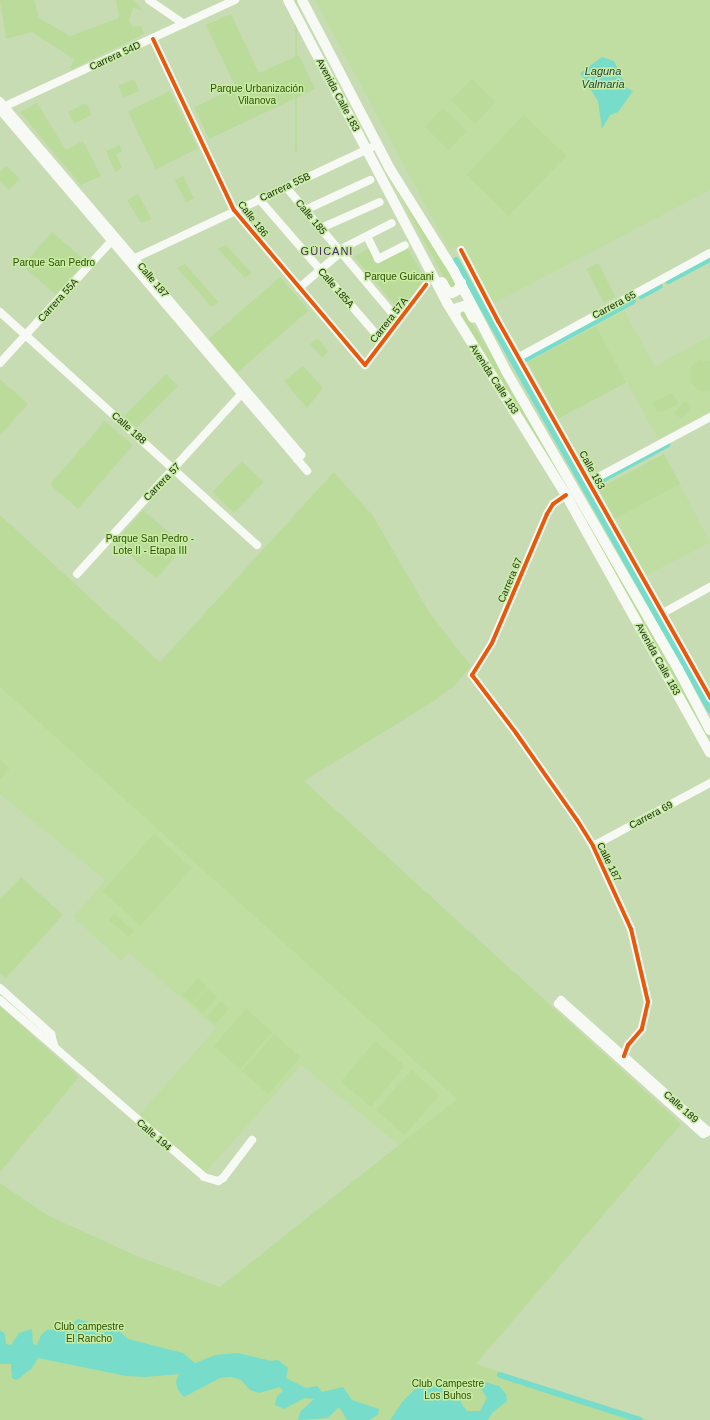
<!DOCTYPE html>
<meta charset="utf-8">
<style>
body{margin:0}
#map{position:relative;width:710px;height:1420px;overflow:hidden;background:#c8dcb4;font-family:Arial,sans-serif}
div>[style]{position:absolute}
.built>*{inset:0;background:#c0dea1;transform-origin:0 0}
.green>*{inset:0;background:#badb99;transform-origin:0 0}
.water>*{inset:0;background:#78dcca}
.canal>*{height:6px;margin:-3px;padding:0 3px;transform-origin:3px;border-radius:3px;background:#78dcca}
.minor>*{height:8px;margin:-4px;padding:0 4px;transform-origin:4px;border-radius:4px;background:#f7faf4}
.major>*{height:10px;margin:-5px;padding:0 5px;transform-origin:5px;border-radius:5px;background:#f7faf4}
.cycleway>*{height:4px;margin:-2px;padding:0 2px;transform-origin:2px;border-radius:2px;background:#e8590c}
span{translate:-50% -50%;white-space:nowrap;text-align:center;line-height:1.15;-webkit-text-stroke:3px #c7eca4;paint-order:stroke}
.street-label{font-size:10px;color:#1d2a0e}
.park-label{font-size:10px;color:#314f00}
.water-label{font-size:11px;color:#264341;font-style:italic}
.neighbourhood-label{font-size:11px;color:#4b2961;letter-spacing:1px}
</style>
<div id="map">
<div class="built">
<i style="clip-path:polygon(315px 0,710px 0,710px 190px,493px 304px,460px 246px,449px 249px)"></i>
<i style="clip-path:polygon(624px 310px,655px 366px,710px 336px,710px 411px,658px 439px,596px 326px)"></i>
<i style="left:680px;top:484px;width:66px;height:72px;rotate:63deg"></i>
<i style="clip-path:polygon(0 687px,457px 1099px,399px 1145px,301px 1065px,205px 1173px,139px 1115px,216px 1028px,129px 953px,121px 961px,73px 917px,105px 880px,0 794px)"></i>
</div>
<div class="green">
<i style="clip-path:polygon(0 0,34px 0,39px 18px,70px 36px,119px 18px,116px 0,134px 0,143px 10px,133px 8px,129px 21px,133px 27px,141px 26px,144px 34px,70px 70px,74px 59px,32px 32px,6px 39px)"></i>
<i style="left:295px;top:0;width:2px;height:151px"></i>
<i style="clip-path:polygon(231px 14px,259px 73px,299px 55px,315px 89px,209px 139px,194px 107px,236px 88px,206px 25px)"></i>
<i style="left:134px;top:79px;width:13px;height:17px;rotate:67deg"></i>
<i style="left:472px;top:79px;width:33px;height:30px;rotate:44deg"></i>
<i style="left:170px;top:91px;width:64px;height:47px;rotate:64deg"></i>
<i style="clip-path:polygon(37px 103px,66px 150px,83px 141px,101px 176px,81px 185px,20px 112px)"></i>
<i style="left:86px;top:103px;width:13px;height:20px;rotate:63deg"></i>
<i style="left:443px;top:108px;width:33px;height:26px;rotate:44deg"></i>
<i style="left:524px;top:115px;width:59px;height:83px;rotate:44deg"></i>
<i style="clip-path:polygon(119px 145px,122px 151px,116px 154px,122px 168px,115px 172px,106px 151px)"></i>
<i style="clip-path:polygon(379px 156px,456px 281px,456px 286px,450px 289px)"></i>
<i style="clip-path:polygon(6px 166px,20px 179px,9px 190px,0 181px,0 172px)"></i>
<i style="left:183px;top:176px;width:25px;height:9px;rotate:64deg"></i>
<i style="clip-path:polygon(138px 194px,152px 219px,141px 223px,127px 200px)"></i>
<i style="left:52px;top:232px;width:44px;height:45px;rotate:41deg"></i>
<i style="clip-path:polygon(226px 245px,251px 273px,245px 278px,218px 249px)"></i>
<i style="clip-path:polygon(370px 248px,377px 264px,407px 248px,422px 273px,422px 284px,399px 310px,354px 256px)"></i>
<i style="left:598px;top:263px;width:38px;height:13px;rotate:63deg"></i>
<i style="clip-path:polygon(185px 264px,218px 302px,212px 307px,177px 268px)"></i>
<i style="left:280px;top:277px;width:44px;height:95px;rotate:49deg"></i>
<i style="clip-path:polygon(463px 309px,508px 381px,650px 630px,710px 738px,710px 743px,560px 475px,460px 313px)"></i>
<i style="left:596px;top:326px;width:64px;height:77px;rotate:62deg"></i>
<i style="left:317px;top:338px;width:18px;height:9px;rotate:49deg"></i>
<i style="clip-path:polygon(699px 360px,710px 361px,710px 390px,708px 391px,698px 390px,690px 382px,691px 366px)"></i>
<i style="clip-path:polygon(303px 366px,323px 388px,307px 408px,284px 381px)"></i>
<i style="left:166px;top:374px;width:17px;height:59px;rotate:45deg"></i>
<i style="clip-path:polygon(0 379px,28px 404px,0 435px)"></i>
<i style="left:673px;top:393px;width:12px;height:22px;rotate:66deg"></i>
<i style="left:685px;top:401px;width:9px;height:16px;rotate:41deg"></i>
<i style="left:105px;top:421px;width:37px;height:84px;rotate:41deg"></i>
<i style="left:664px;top:454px;width:34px;height:74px;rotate:62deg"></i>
<i style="left:242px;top:461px;width:30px;height:43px;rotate:44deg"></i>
<i style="clip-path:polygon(334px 472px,373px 516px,429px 612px,471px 666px,455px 685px,434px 701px,304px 781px,681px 1124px,476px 1364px,648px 1420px,0 1420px,0 1183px,49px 1216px,139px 1257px,220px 1287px,457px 1099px,0 687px,0 515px,160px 662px)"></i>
<i style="left:143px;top:510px;width:55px;height:43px;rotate:41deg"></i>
<i style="clip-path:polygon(0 760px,10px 768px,0 780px)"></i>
<i style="left:154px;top:834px;width:51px;height:77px;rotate:42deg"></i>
<i style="clip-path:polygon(21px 877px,63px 915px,6px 978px,0 973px,0 899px)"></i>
<i style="left:114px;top:914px;width:26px;height:8px;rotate:40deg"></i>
<i style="left:198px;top:978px;width:13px;height:23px;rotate:42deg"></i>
<i style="left:208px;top:988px;width:13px;height:22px;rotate:42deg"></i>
<i style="left:221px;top:1001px;width:11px;height:21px;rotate:41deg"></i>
<i style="clip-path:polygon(0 1006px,79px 1077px,0 1172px)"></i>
<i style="left:246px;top:1009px;width:35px;height:49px;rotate:41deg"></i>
<i style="left:274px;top:1034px;width:35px;height:49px;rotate:41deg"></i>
<i style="left:375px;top:1041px;width:39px;height:53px;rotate:40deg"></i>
<i style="left:411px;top:1070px;width:38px;height:53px;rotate:41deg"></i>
</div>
<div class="water">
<i style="clip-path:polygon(602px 57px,614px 61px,627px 88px,633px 91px,618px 112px,610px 115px,602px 129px,598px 101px,580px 73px)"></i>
<i style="clip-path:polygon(78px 1319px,119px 1331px,128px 1339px,183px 1353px,195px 1363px,215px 1355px,238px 1353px,271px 1361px,278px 1360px,288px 1368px,286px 1378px,306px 1388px,317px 1386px,322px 1392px,343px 1387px,352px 1400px,379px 1409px,378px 1415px,369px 1420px,347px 1420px,339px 1407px,328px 1418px,298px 1420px,300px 1412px,314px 1399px,305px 1398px,284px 1409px,275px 1405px,277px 1396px,283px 1391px,280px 1387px,259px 1393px,250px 1390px,241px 1380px,232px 1377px,220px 1378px,184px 1397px,178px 1390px,176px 1382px,179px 1374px,145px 1377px,126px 1376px,38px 1358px,32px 1368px,17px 1380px,12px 1378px,11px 1364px,0 1364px,0 1330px,5px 1334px,6px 1344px,11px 1345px,19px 1333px,32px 1329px,33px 1344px,37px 1345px,41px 1335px,47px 1330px,67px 1328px)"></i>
<i style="clip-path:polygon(481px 1381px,499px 1386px,506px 1394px,507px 1401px,492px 1413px,488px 1420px,390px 1420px,403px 1401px,415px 1389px,422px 1387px,435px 1386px,462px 1395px,461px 1403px,467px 1411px,480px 1411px,487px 1398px,479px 1385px)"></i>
</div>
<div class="canal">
<i style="left:456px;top:260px;width:517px;rotate:60.56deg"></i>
<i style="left:668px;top:281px;width:45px;rotate:-27.7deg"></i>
<i style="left:641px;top:296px;width:21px;rotate:-28deg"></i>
<i style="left:524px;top:360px;width:124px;rotate:-28.4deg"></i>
<i style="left:596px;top:483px;width:81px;rotate:-28.2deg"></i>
<i style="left:500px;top:1375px;width:147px;rotate:17.8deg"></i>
</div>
<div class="minor">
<i style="left:149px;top:0;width:42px;rotate:34.4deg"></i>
<i style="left:153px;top:39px;width:189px;rotate:64.7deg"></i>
<i style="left:234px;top:210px;width:203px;rotate:49.8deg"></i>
<i style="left:365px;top:365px;width:101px;rotate:-52.7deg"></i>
<i style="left:0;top:101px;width:465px;rotate:49.6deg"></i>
<i style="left:301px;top:455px;width:6px;rotate:129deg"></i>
<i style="left:1px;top:108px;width:258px;rotate:-24.8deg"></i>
<i style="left:0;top:110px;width:474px;rotate:49.6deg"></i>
<i style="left:286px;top:187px;width:174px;rotate:49.9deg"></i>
<i style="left:259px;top:199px;width:188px;rotate:49.1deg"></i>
<i style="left:305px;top:210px;width:72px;rotate:-24.8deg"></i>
<i style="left:321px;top:228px;width:64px;rotate:-23.8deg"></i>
<i style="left:367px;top:236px;width:25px;rotate:64deg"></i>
<i style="left:378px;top:259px;width:30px;rotate:-27deg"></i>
<i style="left:339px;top:250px;width:59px;rotate:-27deg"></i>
<i style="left:461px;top:250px;width:80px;rotate:62.5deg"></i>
<i style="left:498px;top:321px;width:433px;rotate:60.6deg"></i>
<i style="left:131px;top:260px;width:266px;rotate:-25.1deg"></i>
<i style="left:299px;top:288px;width:55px;rotate:-40.6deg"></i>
<i style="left:0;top:312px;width:347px;rotate:42.2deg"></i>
<i style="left:519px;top:357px;width:217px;rotate:-28.6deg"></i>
<i style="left:0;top:363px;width:169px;rotate:-47.6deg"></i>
<i style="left:589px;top:482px;width:137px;rotate:-28.2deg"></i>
<i style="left:566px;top:495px;width:16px;rotate:145deg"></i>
<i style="left:553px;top:504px;width:12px;rotate:121deg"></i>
<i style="left:547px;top:514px;width:140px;rotate:113.1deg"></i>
<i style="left:492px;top:643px;width:38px;rotate:122deg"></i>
<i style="left:472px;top:675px;width:73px;rotate:52.8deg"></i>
<i style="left:516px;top:733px;width:106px;rotate:55deg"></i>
<i style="left:577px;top:820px;width:31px;rotate:58deg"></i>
<i style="left:593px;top:846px;width:91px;rotate:65.4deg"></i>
<i style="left:631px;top:929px;width:75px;rotate:76.9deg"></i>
<i style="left:648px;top:1002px;width:28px;rotate:103deg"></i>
<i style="left:642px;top:1029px;width:21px;rotate:131deg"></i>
<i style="left:628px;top:1045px;width:12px;rotate:110deg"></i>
<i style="left:77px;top:574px;width:249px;rotate:-47.6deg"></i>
<i style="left:663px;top:613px;width:54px;rotate:-29deg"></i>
<i style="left:593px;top:846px;width:133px;rotate:-28.3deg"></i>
<i style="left:0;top:988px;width:69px;rotate:42deg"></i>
<i style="left:51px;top:1034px;width:11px;rotate:75deg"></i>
<i style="left:0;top:1000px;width:270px;rotate:40.9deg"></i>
<i style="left:204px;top:1177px;width:15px;rotate:16deg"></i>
<i style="left:218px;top:1181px;width:6px;rotate:-31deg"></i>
<i style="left:223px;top:1178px;width:48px;rotate:-52.7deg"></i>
<i style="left:561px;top:1000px;width:195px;rotate:41.7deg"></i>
<i style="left:707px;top:1130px;width:3px;rotate:108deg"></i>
<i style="left:706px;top:1133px;width:3px;rotate:162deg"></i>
<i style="left:703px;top:1134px;width:195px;rotate:-138.1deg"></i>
<i style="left:558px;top:1004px;width:5px;rotate:-53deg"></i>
</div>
<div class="major">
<i style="left:288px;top:0;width:342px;rotate:62.3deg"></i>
<i style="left:447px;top:303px;width:226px;rotate:58.2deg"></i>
<i style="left:566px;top:495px;width:295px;rotate:60.8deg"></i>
<i style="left:302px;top:0;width:191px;rotate:62.5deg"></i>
<i style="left:390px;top:169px;width:120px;rotate:57.9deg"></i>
<i style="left:454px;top:271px;width:113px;rotate:62.5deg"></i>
<i style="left:506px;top:371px;width:344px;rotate:60deg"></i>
<i style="left:678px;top:669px;width:69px;rotate:62.3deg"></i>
<i style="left:442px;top:282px;width:10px;rotate:61deg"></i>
<i style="left:447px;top:291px;width:5px;rotate:22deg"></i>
<i style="left:452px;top:293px;width:7px;rotate:-27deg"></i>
<i style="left:458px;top:290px;width:8px;rotate:-67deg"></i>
<i style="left:455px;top:315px;width:7px;rotate:-74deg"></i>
<i style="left:457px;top:308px;width:7px;rotate:-16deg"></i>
<i style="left:464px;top:306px;width:4px;rotate:27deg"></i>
<i style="left:468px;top:308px;width:11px;rotate:63deg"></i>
</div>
<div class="cycleway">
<i style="left:153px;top:39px;width:189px;rotate:64.7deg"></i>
<i style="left:234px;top:210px;width:203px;rotate:49.8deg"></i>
<i style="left:365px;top:365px;width:101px;rotate:-52.7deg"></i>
<i style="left:461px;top:250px;width:80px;rotate:62.5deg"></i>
<i style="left:498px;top:321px;width:433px;rotate:60.6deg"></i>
<i style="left:566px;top:495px;width:16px;rotate:145deg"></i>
<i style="left:553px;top:504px;width:12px;rotate:121deg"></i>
<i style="left:547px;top:514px;width:140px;rotate:113.1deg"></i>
<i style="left:492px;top:643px;width:38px;rotate:122deg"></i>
<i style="left:472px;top:675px;width:73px;rotate:52.8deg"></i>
<i style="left:516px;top:733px;width:106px;rotate:55deg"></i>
<i style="left:577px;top:820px;width:31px;rotate:58deg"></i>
<i style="left:593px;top:846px;width:91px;rotate:65.4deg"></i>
<i style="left:631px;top:929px;width:75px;rotate:76.9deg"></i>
<i style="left:648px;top:1002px;width:28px;rotate:103deg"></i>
<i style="left:642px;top:1029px;width:21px;rotate:131deg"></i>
<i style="left:628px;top:1045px;width:12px;rotate:110deg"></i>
</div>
<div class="street-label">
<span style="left:115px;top:56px;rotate:-25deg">Carrera 54D</span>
<span style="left:338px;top:95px;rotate:62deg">Avenida Calle 183</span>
<span style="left:285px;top:187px;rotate:-25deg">Carrera 55B</span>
<span style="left:311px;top:217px;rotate:50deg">Calle 185</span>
<span style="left:253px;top:219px;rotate:52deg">Calle 186</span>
<span style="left:153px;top:280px;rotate:50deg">Calle 187</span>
<span style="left:336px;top:288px;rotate:49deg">Calle 185A</span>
<span style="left:58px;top:300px;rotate:-48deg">Carrera 55A</span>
<span style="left:614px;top:305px;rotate:-28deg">Carrera 65</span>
<span style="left:389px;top:320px;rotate:-52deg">Carrera 57A</span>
<span style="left:494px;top:379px;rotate:57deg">Avenida Calle 183</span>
<span style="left:129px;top:428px;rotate:42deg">Calle 188</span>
<span style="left:592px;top:470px;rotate:61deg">Calle 183</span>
<span style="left:162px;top:482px;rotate:-46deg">Carrera 57</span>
<span style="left:510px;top:580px;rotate:-67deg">Carrera 67</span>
<span style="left:658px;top:659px;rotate:61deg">Avenida Calle 183</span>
<span style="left:651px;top:815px;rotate:-28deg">Carrera 69</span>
<span style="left:609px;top:862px;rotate:64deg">Calle 187</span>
<span style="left:681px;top:1107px;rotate:42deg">Calle 189</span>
<span style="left:154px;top:1135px;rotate:41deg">Calle 194</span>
</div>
<div class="park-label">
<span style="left:257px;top:94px">Parque Urbanización<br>Vilanova</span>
<span style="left:54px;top:263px">Parque San Pedro</span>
<span style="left:399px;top:277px">Parque Guicani</span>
<span style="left:150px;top:544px">Parque San Pedro -<br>Lote II - Etapa III</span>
<span style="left:89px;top:1332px">Club campestre<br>El Rancho</span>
<span style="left:448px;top:1389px">Club Campestre<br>Los Buhos</span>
</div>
<div class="water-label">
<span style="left:603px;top:78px">Laguna<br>Valmaria</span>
</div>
<div class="neighbourhood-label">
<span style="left:327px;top:251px">GÜICANI</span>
</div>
</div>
